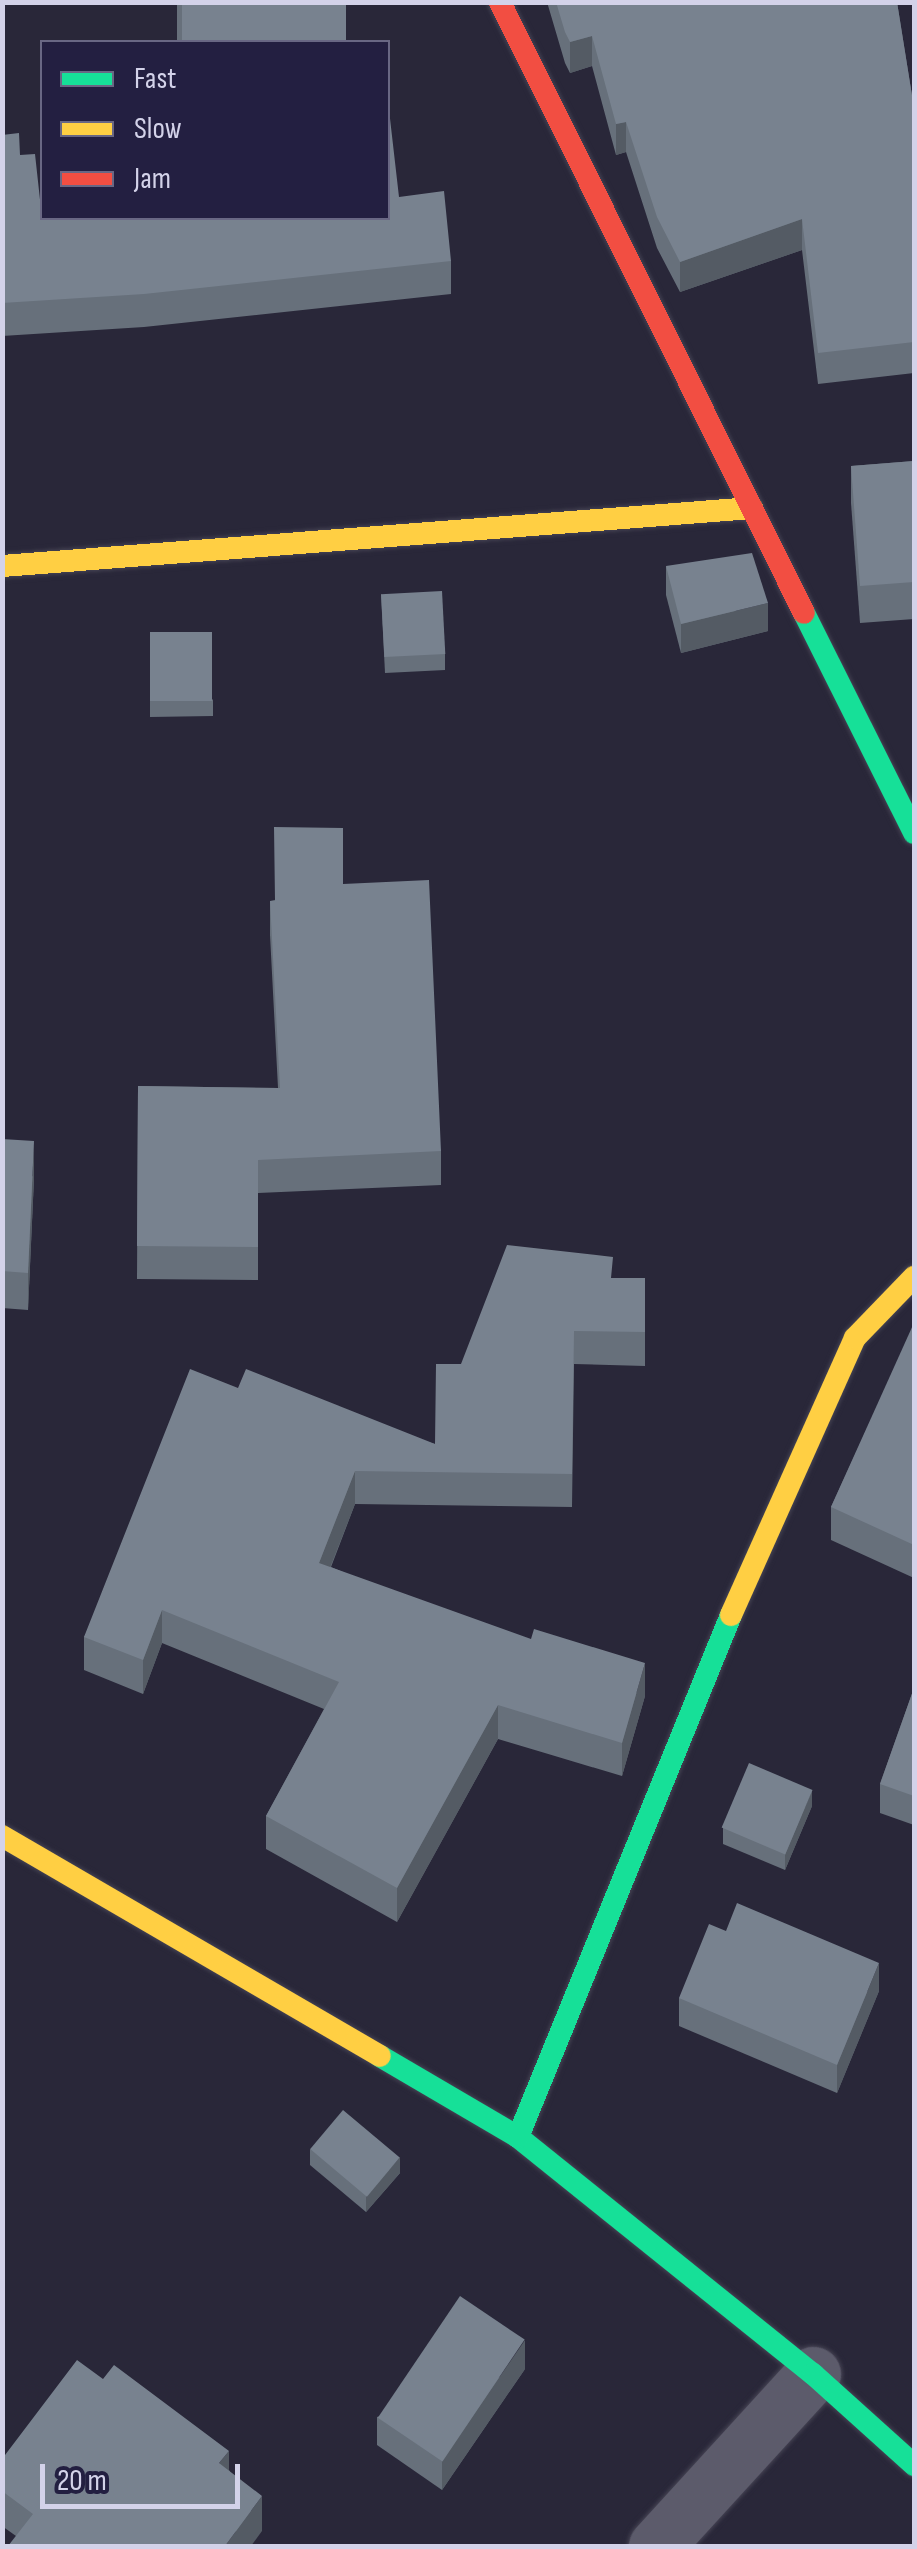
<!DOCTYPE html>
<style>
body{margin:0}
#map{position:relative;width:917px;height:2549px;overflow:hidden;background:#292739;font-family:"Sofia Sans Condensed",sans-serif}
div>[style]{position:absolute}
.roads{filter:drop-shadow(0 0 2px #454353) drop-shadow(0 0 2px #454353)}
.street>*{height:55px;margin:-27.5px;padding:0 27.5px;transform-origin:27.5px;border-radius:27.5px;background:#5c5b6b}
.fast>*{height:22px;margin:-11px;padding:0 11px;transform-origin:11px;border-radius:11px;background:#16e098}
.slow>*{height:22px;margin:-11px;padding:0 11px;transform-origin:11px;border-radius:11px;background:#ffcf43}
.jam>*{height:22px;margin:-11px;padding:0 11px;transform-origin:11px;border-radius:11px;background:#f24e42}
.wall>*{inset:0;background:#67707b;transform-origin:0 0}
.shaded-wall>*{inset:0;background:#545b64}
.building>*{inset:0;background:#78828f;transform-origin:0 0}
span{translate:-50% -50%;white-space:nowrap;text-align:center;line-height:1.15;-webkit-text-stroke:10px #231f41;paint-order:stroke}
.frame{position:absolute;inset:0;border:5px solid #d3d2e9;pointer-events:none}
.legend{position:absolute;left:40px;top:40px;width:350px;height:180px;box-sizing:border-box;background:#231f41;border:2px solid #696784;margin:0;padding:12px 18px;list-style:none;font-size:30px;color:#d3d2e9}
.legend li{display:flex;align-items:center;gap:20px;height:50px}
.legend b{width:50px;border:2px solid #696784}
.scale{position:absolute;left:40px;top:2464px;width:200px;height:45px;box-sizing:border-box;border:5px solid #d3d2e9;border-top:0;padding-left:12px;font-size:30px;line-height:35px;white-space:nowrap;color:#d3d2e9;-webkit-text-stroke:8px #231f41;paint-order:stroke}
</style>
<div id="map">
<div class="roads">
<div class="street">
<i style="left:656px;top:2546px;width:233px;rotate:-47.6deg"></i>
</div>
<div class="fast">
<i style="left:804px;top:613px;width:246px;rotate:63.4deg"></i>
<i style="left:380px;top:2056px;width:160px;rotate:30.4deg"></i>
<i style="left:518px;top:2137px;width:378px;rotate:38.8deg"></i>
<i style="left:813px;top:2374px;width:136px;rotate:42deg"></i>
<i style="left:518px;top:2137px;width:564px;rotate:-67.8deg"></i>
</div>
<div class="slow">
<i style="left:2px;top:566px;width:752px;rotate:-4.42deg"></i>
<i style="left:731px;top:1615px;width:303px;rotate:-65.9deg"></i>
<i style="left:855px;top:1338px;width:85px;rotate:-46deg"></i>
<i style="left:2px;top:1836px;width:437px;rotate:30.2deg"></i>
</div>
<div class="jam">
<i style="left:500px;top:2px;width:682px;rotate:63.55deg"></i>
</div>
</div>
<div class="wall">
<i style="left:177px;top:2px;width:169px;height:40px"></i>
<i style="clip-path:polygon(547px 2px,897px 2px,914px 108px,914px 373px,818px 384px,802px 250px,680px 292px,657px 248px,626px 152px,616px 155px,592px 66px,570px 73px,565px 63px)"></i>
<i style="clip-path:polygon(2px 135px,20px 155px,42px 218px,399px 197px,451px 261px,451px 294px,144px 327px,2px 336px)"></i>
<i style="clip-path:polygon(914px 461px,914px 619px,860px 623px,851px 503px,851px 466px)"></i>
<i style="clip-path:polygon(666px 566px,768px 631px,681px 653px,666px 595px)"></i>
<i style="clip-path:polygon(381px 594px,445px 654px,445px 670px,385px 673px)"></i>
<i style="clip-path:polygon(150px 632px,213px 700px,213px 716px,150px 717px)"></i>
<i style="clip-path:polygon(343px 884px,441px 1151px,441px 1185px,258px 1193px,258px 1280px,137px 1279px,138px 1086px,278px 1088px,270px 935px,270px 901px)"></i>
<i style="clip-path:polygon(2px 1139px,34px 1178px,28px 1310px,2px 1308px)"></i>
<i style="clip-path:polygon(613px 1278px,645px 1278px,645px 1366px,574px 1364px,572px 1507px,355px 1504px,331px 1567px,645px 1696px,622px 1776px,498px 1739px,397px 1922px,266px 1849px,266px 1816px,324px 1709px,162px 1643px,143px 1694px,84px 1670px,84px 1637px,238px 1388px,435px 1444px,461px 1364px)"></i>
<i style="clip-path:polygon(914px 1326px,914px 1578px,831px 1540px,831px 1507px)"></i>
<i style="clip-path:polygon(914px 1688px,914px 1825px,880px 1813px,880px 1784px)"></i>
<i style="clip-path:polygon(812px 1806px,785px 1870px,723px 1844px,723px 1828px)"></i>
<i style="clip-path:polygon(879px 1991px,837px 2093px,679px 2026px,679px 1998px)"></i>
<i style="clip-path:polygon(310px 2149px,400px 2173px,366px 2212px,310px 2165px)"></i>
<i style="clip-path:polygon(525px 2369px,442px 2490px,377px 2445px,377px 2417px)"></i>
<i style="clip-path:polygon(2px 2459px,229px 2470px,262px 2531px,16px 2536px,2px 2526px)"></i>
</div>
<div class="shaded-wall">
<i style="clip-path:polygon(592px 36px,592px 66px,570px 73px,570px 42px)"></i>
<i style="clip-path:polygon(626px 122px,626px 152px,616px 155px,616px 124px)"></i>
<i style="clip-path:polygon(802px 219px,802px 250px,680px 292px,680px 262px)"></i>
<i style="clip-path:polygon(768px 603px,768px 631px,681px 653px,681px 624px)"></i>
<i style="clip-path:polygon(34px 1141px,34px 1178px,28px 1310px,28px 1273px)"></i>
<i style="clip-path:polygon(355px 1471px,355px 1504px,319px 1596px,319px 1563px)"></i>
<i style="clip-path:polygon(162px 1610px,162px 1643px,143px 1694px,143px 1660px)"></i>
<i style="clip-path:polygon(645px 1663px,645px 1696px,622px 1776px,622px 1743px)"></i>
<i style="clip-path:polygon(498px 1705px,498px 1739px,397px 1922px,397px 1888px)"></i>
<i style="clip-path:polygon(812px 1790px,812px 1806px,785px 1870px,785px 1855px)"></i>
<i style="clip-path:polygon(879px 1963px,879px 1991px,837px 2093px,837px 2065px)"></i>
<i style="clip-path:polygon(400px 2157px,400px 2173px,366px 2212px,366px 2196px)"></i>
<i style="clip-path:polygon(525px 2340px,525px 2369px,442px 2490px,442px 2461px)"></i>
<i style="clip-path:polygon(229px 2451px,229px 2486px,219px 2463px)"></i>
<i style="clip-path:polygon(262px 2496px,262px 2531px,251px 2546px,225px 2546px)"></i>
</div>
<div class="building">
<i style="left:182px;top:2px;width:164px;height:41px"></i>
<i style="clip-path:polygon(556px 2px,897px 2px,914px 108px,914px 342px,818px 353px,802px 219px,680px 262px,657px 217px,626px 122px,616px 124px,592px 36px,570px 42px,565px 32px)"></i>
<i style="clip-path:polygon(388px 101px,399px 197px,444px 191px,451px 261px,144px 294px,2px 303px,2px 135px,19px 133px,20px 155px,35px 154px,42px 218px,388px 218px)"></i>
<i style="clip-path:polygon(914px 461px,914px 582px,860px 586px,851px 466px)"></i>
<i style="clip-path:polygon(752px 553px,768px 603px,681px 624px,666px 566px)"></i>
<i style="left:442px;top:591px;width:63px;height:61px;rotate:87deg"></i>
<i style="left:150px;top:632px;width:62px;height:69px"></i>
<i style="clip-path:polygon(274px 827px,343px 828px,343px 884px,429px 880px,441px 1151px,258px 1160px,258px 1247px,137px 1246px,138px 1086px,280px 1088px,270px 901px,275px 901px)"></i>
<i style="clip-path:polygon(2px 1139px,34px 1141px,28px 1273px,2px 1271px)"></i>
<i style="clip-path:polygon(507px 1245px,613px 1257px,611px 1278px,645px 1278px,645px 1332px,574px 1331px,572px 1474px,355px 1471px,319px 1563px,531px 1639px,534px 1629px,645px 1663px,622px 1743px,498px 1705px,397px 1888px,266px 1816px,339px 1682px,162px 1610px,143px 1660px,84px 1637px,190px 1369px,238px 1388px,246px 1369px,435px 1444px,436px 1364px,461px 1364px)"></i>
<i style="clip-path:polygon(913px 1325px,914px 1326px,914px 1545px,831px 1507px)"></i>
<i style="clip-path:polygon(914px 1688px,914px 1796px,880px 1784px)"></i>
<i style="left:749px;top:1763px;width:69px;height:70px;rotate:23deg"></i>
<i style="clip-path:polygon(737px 1903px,879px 1963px,837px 2065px,679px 1998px,709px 1924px,726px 1931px)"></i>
<i style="left:343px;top:2110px;width:74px;height:51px;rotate:40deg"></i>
<i style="left:460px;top:2296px;width:78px;height:147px;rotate:34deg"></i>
<i style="clip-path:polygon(77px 2360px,103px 2379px,114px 2365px,229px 2451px,219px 2463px,262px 2496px,225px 2546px,8px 2546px,33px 2514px,2px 2491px,2px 2459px)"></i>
</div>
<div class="frame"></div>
<ul class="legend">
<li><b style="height:12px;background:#16e098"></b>Fast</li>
<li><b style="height:12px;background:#ffcf43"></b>Slow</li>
<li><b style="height:12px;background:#f24e42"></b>Jam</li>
</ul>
<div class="scale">20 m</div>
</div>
